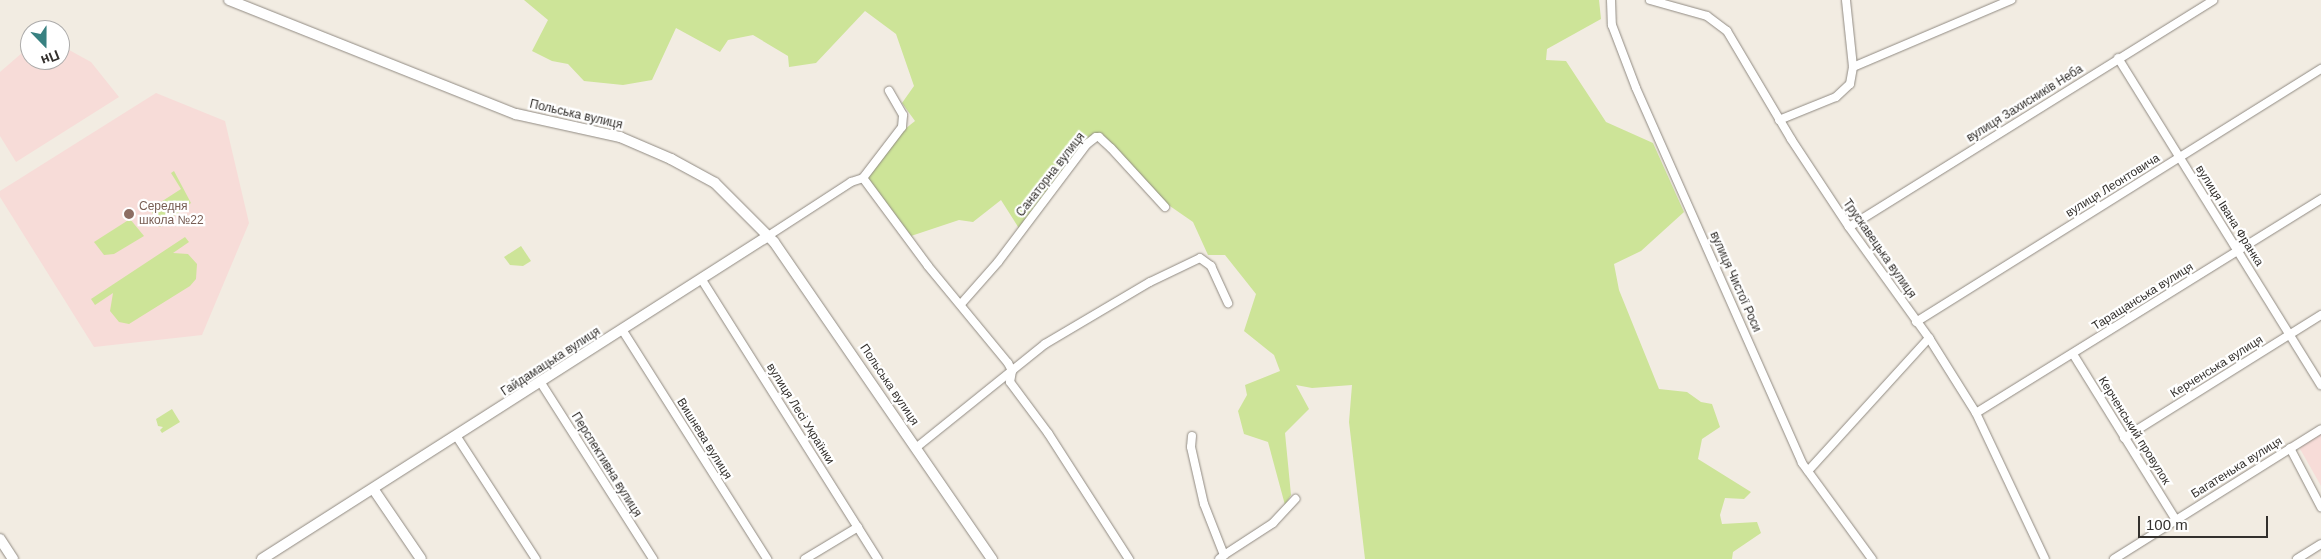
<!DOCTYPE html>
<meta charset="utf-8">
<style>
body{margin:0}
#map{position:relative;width:2321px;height:559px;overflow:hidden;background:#f2ece2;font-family:Helvetica,sans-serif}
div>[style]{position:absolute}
.education>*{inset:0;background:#f7dcd8}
.green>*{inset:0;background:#cde498}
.roads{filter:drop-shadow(0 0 1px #908a82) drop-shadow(0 0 1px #908a82)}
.minor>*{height:8px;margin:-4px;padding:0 4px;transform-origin:4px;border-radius:4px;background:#fff}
.tertiary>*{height:10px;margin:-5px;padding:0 5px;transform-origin:5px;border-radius:5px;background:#fff}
.dots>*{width:14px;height:14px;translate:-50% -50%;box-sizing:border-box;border:2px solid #fff;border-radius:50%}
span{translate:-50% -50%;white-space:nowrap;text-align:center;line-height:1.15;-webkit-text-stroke:4.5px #fff;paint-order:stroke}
.street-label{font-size:12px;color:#33302d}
.education-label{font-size:12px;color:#785e54}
.left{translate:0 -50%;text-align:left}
.north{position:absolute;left:20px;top:20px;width:50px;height:50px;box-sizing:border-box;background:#fff;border:1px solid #adacab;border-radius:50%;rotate:158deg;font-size:14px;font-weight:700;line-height:20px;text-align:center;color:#33302d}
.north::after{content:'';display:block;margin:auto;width:18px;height:22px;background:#388181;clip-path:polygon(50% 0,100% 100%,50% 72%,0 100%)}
.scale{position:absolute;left:2138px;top:516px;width:130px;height:22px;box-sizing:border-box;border:2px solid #33302d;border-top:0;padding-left:6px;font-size:15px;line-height:18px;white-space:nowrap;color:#33302d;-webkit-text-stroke:4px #fff;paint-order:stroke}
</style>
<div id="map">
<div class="education">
<i style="clip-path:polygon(60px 45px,91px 62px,119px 97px,16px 162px,0 136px,0 72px,30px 46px,30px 60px,60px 60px)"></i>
<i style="clip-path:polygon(156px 93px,225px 121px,249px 223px,202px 335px,94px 347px,0 197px,0 191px)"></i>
<i style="clip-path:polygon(2321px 433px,2321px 486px,2299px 447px)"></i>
</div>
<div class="green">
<i style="clip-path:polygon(524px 0,1599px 0,1601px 19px,1547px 49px,1546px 60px,1566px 61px,1606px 122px,1653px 143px,1684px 212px,1641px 251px,1614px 264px,1619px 290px,1659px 389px,1687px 392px,1701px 402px,1712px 404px,1720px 427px,1702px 439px,1698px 459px,1751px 492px,1744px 499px,1725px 498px,1720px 515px,1722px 524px,1757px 522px,1761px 533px,1733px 552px,1732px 559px,1365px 559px,1349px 422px,1352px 385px,1312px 388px,1296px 385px,1309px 409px,1285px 433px,1291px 495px,1285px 505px,1268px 442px,1244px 434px,1238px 411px,1247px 395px,1245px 385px,1280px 371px,1274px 355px,1244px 331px,1256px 294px,1225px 255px,1208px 255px,1193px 222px,1167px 204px,1102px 134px,1094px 134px,1020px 230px,1001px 200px,973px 222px,959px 220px,911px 236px,868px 178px,895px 137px,915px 121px,902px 103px,914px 86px,896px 34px,865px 11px,816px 63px,789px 67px,788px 56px,753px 35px,728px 40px,720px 52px,676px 28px,652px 80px,623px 85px,584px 81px,568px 64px,552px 61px,532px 51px,548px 20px)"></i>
<i style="clip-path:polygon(174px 171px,191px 203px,160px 227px,150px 209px,181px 189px,171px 173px)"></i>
<i style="clip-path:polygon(130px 219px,144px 236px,114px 254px,104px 255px,94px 242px)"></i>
<i style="clip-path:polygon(185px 237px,189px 242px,173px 253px,188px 254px,197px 264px,196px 279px,190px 286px,129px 324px,119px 322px,110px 311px,113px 293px,95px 305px,91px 299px)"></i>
<i style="clip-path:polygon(521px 246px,531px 261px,523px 266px,510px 265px,504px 257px)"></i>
<i style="clip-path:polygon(172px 409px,180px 422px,162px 433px,160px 430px,163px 427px,158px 426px,156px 419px)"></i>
</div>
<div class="roads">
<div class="minor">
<i style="left:1611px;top:0;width:25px;rotate:88deg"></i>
<i style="left:1612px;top:25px;width:67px;rotate:69.1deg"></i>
<i style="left:1636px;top:88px;width:410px;rotate:66.1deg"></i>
<i style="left:1802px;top:463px;width:119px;rotate:53.9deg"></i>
<i style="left:1650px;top:0;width:59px;rotate:15.7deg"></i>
<i style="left:1707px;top:16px;width:25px;rotate:37deg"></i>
<i style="left:1727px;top:31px;width:126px;rotate:59.3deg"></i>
<i style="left:1791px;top:139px;width:105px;rotate:56.6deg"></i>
<i style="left:1849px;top:227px;width:137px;rotate:54.2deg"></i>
<i style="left:1929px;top:338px;width:89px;rotate:57.9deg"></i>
<i style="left:1976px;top:413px;width:161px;rotate:64.7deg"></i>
<i style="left:2118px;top:58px;width:385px;rotate:58.2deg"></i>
<i style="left:1853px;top:67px;width:172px;rotate:-23deg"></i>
<i style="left:1779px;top:120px;width:61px;rotate:-22deg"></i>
<i style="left:1836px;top:97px;width:19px;rotate:-43deg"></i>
<i style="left:1850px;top:84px;width:17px;rotate:-80deg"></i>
<i style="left:1853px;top:67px;width:67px;rotate:-96deg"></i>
<i style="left:863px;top:178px;width:64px;rotate:-52.6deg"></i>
<i style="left:902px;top:127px;width:12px;rotate:-85deg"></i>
<i style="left:903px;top:115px;width:28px;rotate:-120deg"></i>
<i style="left:1849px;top:227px;width:429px;rotate:-31.9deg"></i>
<i style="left:768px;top:236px;width:99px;rotate:-33deg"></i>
<i style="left:851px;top:182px;width:13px;rotate:-18deg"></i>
<i style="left:863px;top:178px;width:109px;rotate:53.5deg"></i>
<i style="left:928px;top:266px;width:126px;rotate:50.5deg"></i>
<i style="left:1008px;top:363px;width:9px;rotate:63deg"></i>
<i style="left:1012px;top:371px;width:11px;rotate:100deg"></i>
<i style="left:1010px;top:382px;width:64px;rotate:53.3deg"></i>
<i style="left:1048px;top:433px;width:150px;rotate:57.3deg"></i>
<i style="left:702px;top:280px;width:330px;rotate:57.8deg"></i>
<i style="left:961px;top:304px;width:56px;rotate:-48.6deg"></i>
<i style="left:998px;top:262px;width:148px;rotate:-53deg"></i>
<i style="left:1087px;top:144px;width:11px;rotate:-38deg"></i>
<i style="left:1096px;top:137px;width:3px"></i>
<i style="left:1099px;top:137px;width:16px;rotate:43deg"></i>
<i style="left:1111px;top:148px;width:80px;rotate:47.5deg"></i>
<i style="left:1916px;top:322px;width:478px;rotate:-32deg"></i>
<i style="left:623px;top:331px;width:270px;rotate:57.7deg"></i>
<i style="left:2073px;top:354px;width:195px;rotate:58.2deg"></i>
<i style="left:541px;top:383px;width:209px;rotate:57.5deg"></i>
<i style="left:1976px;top:413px;width:406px;rotate:-31.8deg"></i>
<i style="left:1192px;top:436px;width:11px;rotate:95deg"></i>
<i style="left:1191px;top:447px;width:58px;rotate:77.2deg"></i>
<i style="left:1204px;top:504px;width:55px;rotate:68.6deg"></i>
<i style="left:1224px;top:555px;width:6px;rotate:141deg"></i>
<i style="left:457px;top:437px;width:145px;rotate:57.1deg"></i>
<i style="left:2124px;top:438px;width:232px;rotate:-32deg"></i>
<i style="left:917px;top:447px;width:164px;rotate:-38.8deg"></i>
<i style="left:1045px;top:344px;width:122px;rotate:-30.6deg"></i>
<i style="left:1150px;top:282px;width:55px;rotate:-25.6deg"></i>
<i style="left:1200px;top:258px;width:14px;rotate:36deg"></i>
<i style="left:1211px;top:266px;width:41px;rotate:65.3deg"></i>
<i style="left:2290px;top:448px;width:67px;rotate:62.3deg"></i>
<i style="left:1808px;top:471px;width:180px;rotate:-47.7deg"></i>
<i style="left:1224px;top:555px;width:59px;rotate:-33.1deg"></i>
<i style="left:1273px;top:523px;width:33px;rotate:-47deg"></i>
<i style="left:805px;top:559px;width:62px;rotate:-31.1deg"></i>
<i style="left:2114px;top:559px;width:244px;rotate:-32.1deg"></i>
<i style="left:2297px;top:559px;width:28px;rotate:-32deg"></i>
</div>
<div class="tertiary">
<i style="left:229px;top:0;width:309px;rotate:21.7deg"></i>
<i style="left:516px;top:114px;width:107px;rotate:12.5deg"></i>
<i style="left:620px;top:137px;width:56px;rotate:23.3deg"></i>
<i style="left:671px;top:159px;width:50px;rotate:28.6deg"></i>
<i style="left:715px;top:183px;width:83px;rotate:45deg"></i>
<i style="left:774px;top:242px;width:385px;rotate:55.5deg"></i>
<i style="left:374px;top:490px;width:83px;rotate:55.7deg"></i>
<i style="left:0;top:539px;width:24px;rotate:57deg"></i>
<i style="left:262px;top:559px;width:600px;rotate:-32.55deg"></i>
</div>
</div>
<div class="dots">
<i style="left:129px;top:214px;background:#8d6e63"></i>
</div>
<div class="street-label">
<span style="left:2025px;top:104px;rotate:-32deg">вулиця Захисників Неба</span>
<span style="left:576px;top:115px;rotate:13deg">Польська вулиця</span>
<span style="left:1051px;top:175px;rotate:-52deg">Санаторна вулиця</span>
<span style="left:2113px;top:186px;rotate:-32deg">вулиця Леонтовича</span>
<span style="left:2229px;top:216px;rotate:58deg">вулиця Івана Франка</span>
<span style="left:1879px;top:249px;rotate:55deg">Трускавецька вулиця</span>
<span style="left:1735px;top:282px;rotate:66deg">вулиця Чистої Роси</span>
<span style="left:2143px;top:297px;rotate:-32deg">Таращанська вулиця</span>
<span style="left:551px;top:362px;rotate:-33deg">Гайдамацька вулиця</span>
<span style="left:2217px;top:367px;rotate:-32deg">Керченська вулиця</span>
<span style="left:889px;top:385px;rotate:56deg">Польська вулиця</span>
<span style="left:800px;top:414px;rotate:58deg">вулиця Лесі Українки</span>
<span style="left:2134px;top:431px;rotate:58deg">Керченський провулок</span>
<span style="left:704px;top:439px;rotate:58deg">Вишнева вулиця</span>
<span style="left:606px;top:465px;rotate:58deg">Перспективна вулиця</span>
<span style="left:2237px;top:468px;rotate:-32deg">Багатенька вулиця</span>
</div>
<div class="education-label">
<span class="left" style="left:139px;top:214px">Середня<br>школа №22</span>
</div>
<div class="north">Пн</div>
<div class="scale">100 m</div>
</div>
